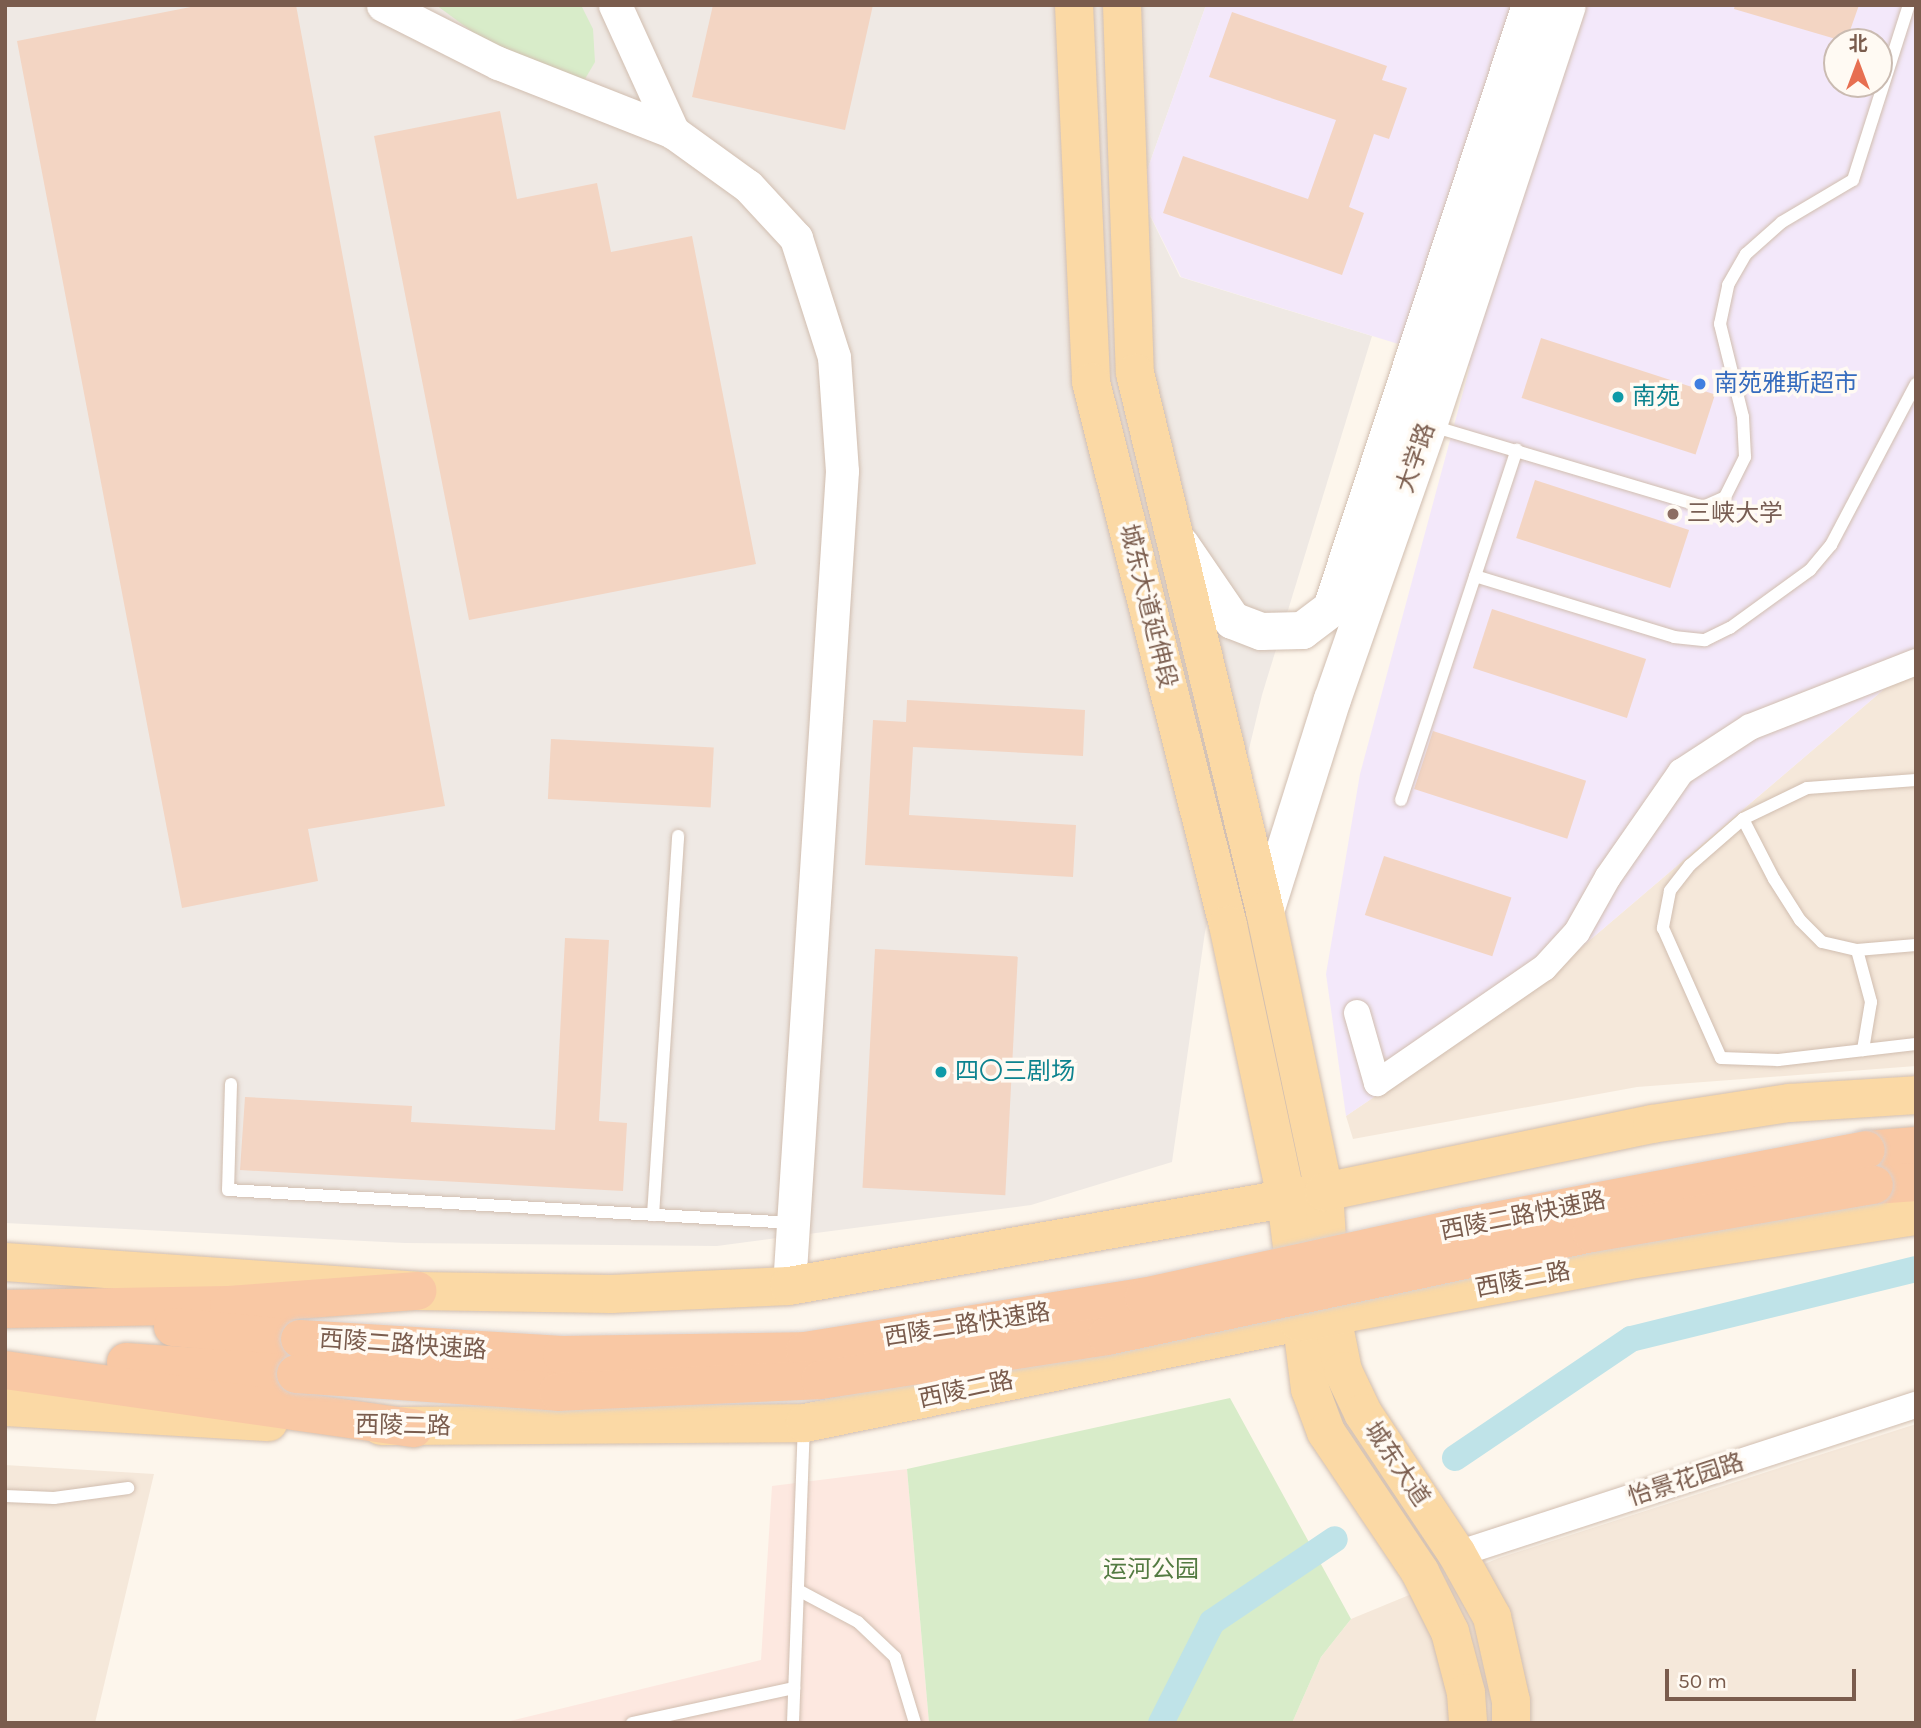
<!DOCTYPE html>
<meta charset="utf-8">
<style>
body{margin:0}
#map{position:relative;width:1921px;height:1728px;overflow:hidden;background:#fdf6ec;font-family:Karla,"Noto Sans SC",sans-serif}
div>[style]{position:absolute}
.residential>*{inset:0;background:#f5e8da}
.commercial>*{inset:0;background:#fde8e0}
.industrial>*{inset:0;background:#efe9e4}
.education>*{inset:0;background:#f3e8fa}
.green>*{inset:0;background:#d8ecc9}
.canal>*{height:26px;margin:-13px;padding:0 13px;transform-origin:13px;border-radius:13px;background:#bfe3e8}
.building>*{inset:0;background:#f3d5c3;transform-origin:0 0}
.roads{filter:drop-shadow(0 0 2px #d1beb0) drop-shadow(0 0 2px #d1beb0)}
.service>*{height:12px;margin:-6px;padding:0 6px;transform-origin:6px;border-radius:6px;background:#fff}
.minor>*{height:26px;margin:-13px;padding:0 13px;transform-origin:13px;border-radius:13px;background:#fff}
.tertiary>*{height:33px;margin:-16.5px;padding:0 16.5px;transform-origin:16.5px;border-radius:16.5px;background:#fff}
.secondary>*{height:37px;margin:-18.5px;padding:0 18.5px;transform-origin:18.5px;border-radius:18.5px;background:#fff}
.primary>*{height:38px;margin:-19px;padding:0 19px;transform-origin:19px;border-radius:19px;background:#fbd9a5}
.trunk>*{height:38px;margin:-19px;padding:0 19px;transform-origin:19px;border-radius:19px;background:#f9c8a4}
.bridges{filter:drop-shadow(0 0 2px #dad1cd) drop-shadow(0 0 2px #dad1cd)}
.trunk-bridge>*{height:38px;margin:-19px;padding:0 19px;transform-origin:19px;border-radius:19px;background:#f9c8a4}
.dots>*{width:19px;height:19px;translate:-50% -50%;box-sizing:border-box;border:4px solid #fffaf3;border-radius:50%}
span{translate:-50% -50%;white-space:nowrap;text-align:center;line-height:1.15;-webkit-text-stroke:7px #fffaf3;paint-order:stroke}
.shop-label{font-size:24px;color:#366cbe}
.left{translate:0 -50%;text-align:left}
.culture-label{font-size:24px;color:#0d838f}
.street-label{font-size:24px;color:#7a5c4d}
.education-label{font-size:24px;color:#785e54}
.park-label{font-size:24px;color:#537a41}
.frame{position:absolute;inset:0;border:7px solid #7a5c4d;pointer-events:none}
.north{position:absolute;left:1823px;top:28px;width:70px;height:70px;box-sizing:border-box;background:#fffaf3;border:2px solid #cabbb1;border-radius:50%;rotate:0deg;font-size:19px;font-weight:700;line-height:28px;text-align:center;color:#7a5c4d}
.north::after{content:'';display:block;margin:auto;width:24px;height:32px;background:#e76f51;clip-path:polygon(50% 0,100% 100%,50% 72%,0 100%)}
.scale{position:absolute;left:1665px;top:1669px;width:191px;height:32px;box-sizing:border-box;border:4px solid #7a5c4d;border-top:0;padding-left:9px;font-size:21px;line-height:24px;white-space:nowrap;color:#7a5c4d;-webkit-text-stroke:5px #fffaf3;paint-order:stroke}
</style>
<div id="map">
<div class="residential">
<i style="clip-path:polygon(1916px 662px,1916px 1066px,1637px 1087px,1353px 1139px,1346px 1116px,1529px 992px)"></i>
<i style="clip-path:polygon(1916px 1424px,1916px 1723px,1292px 1723px,1321px 1657px,1351px 1619px,1499px 1558px)"></i>
<i style="clip-path:polygon(5px 1465px,154px 1474px,95px 1723px,5px 1723px)"></i>
</div>
<div class="commercial">
<i style="clip-path:polygon(907px 1469px,929px 1723px,502px 1723px,761px 1660px,772px 1486px)"></i>
</div>
<div class="industrial">
<i style="clip-path:polygon(5px 5px,1206px 5px,1139px 193px,1180px 277px,1372px 336px,1262px 695px,1205px 932px,1172px 1162px,1031px 1205px,717px 1246px,405px 1243px,5px 1223px)"></i>
</div>
<div class="education">
<i style="clip-path:polygon(evenodd,1206px 5px,1916px 5px,1916px 662px,1529px 992px,1346px 1116px,1326px 974px,1360px 774px,1470px 366px,1181px 277px,1139px 193px,1206px 5px,1837px 42px,1879px 42px,1879px 84px,1837px 84px,1837px 42px)"></i>
</div>
<div class="green">
<i style="clip-path:polygon(436px 5px,581px 5px,593px 29px,595px 62px,585px 79px,567px 79px,500px 52px)"></i>
<i style="clip-path:polygon(1230px 1398px,1351px 1619px,1321px 1657px,1292px 1723px,929px 1723px,907px 1469px)"></i>
</div>
<div class="canal">
<i style="left:1455px;top:1458px;width:212px;rotate:-34.1deg"></i>
<i style="left:1631px;top:1339px;width:293px;rotate:-13.8deg"></i>
<i style="left:1161px;top:1723px;width:113px;rotate:-63.2deg"></i>
<i style="left:1212px;top:1622px;width:148px;rotate:-34deg"></i>
</div>
<div class="building">
<i style="clip-path:polygon(201px 5px,296px 5px,445px 806px,308px 829px,318px 881px,182px 908px,17px 41px)"></i>
<i style="clip-path:polygon(713px 5px,873px 5px,845px 130px,692px 97px)"></i>
<i style="clip-path:polygon(1735px 5px,1859px 5px,1846px 42px,1734px 9px)"></i>
<i style="clip-path:polygon(1232px 12px,1387px 66px,1382px 80px,1407px 88px,1389px 139px,1374px 134px,1349px 207px,1364px 213px,1342px 275px,1163px 213px,1183px 156px,1308px 199px,1336px 120px,1209px 77px)"></i>
<i style="clip-path:polygon(500px 111px,517px 199px,597px 183px,611px 252px,692px 236px,756px 564px,469px 620px,374px 136px)"></i>
<i style="left:1541px;top:338px;width:183px;height:63px;rotate:18deg"></i>
<i style="left:1535px;top:480px;width:162px;height:61px;rotate:18deg"></i>
<i style="left:1492px;top:609px;width:162px;height:62px;rotate:18deg"></i>
<i style="clip-path:polygon(907px 700px,1085px 710px,1083px 756px,913px 747px,909px 815px,1076px 825px,1073px 877px,865px 865px,873px 720px,906px 722px)"></i>
<i style="left:1433px;top:731px;width:161px;height:61px;rotate:18deg"></i>
<i style="left:551px;top:739px;width:163px;height:60px;rotate:3deg"></i>
<i style="left:1384px;top:856px;width:134px;height:62px;rotate:18deg"></i>
<i style="clip-path:polygon(565px 938px,609px 940px,599px 1121px,627px 1123px,623px 1191px,240px 1170px,245px 1097px,412px 1106px,411px 1122px,555px 1130px)"></i>
<i style="left:875px;top:949px;width:143px;height:239px;rotate:3deg"></i>
</div>
<div class="roads">
<div class="service">
<i style="left:1432px;top:426px;width:283px;rotate:16.6deg"></i>
<i style="left:1703px;top:507px;width:24px;rotate:-24deg"></i>
<i style="left:1725px;top:497px;width:45px;rotate:-63.4deg"></i>
<i style="left:1745px;top:457px;width:40px;rotate:-92.9deg"></i>
<i style="left:1743px;top:417px;width:96px;rotate:-103.9deg"></i>
<i style="left:1720px;top:324px;width:40px;rotate:-78deg"></i>
<i style="left:1728px;top:285px;width:36px;rotate:-60deg"></i>
<i style="left:1746px;top:254px;width:48px;rotate:-41.6deg"></i>
<i style="left:1782px;top:222px;width:82px;rotate:-30.6deg"></i>
<i style="left:1853px;top:180px;width:184px;rotate:-72.3deg"></i>
<i style="left:1475px;top:576px;width:208px;rotate:17deg"></i>
<i style="left:1674px;top:637px;width:31px;rotate:6deg"></i>
<i style="left:1705px;top:640px;width:28px;rotate:-26deg"></i>
<i style="left:1730px;top:628px;width:99px;rotate:-35.9deg"></i>
<i style="left:1810px;top:570px;width:33px;rotate:-50deg"></i>
<i style="left:1831px;top:545px;width:182px;rotate:-62.2deg"></i>
<i style="left:1916px;top:780px;width:109px;rotate:175.8deg"></i>
<i style="left:1807px;top:788px;width:71px;rotate:154.2deg"></i>
<i style="left:1743px;top:819px;width:70px;rotate:139deg"></i>
<i style="left:1690px;top:865px;width:33px;rotate:128deg"></i>
<i style="left:1670px;top:891px;width:38px;rotate:101deg"></i>
<i style="left:1663px;top:928px;width:142px;rotate:66deg"></i>
<i style="left:1721px;top:1058px;width:57px;rotate:2deg"></i>
<i style="left:1778px;top:1060px;width:139px;rotate:-6.6deg"></i>
<i style="left:1401px;top:800px;width:369px;rotate:-71.7deg"></i>
<i style="left:1743px;top:819px;width:68px;rotate:62.7deg"></i>
<i style="left:1774px;top:879px;width:49px;rotate:57.6deg"></i>
<i style="left:1800px;top:920px;width:31px;rotate:45deg"></i>
<i style="left:1822px;top:942px;width:36px;rotate:13deg"></i>
<i style="left:1857px;top:950px;width:59px;rotate:-4.8deg"></i>
<i style="left:1857px;top:950px;width:54px;rotate:74.9deg"></i>
<i style="left:1871px;top:1002px;width:49px;rotate:99.5deg"></i>
<i style="left:231px;top:1084px;width:106px;rotate:91.6deg"></i>
<i style="left:228px;top:1190px;width:566px;rotate:3.34deg"></i>
<i style="left:653px;top:1215px;width:380px;rotate:-86.2deg"></i>
<i style="left:5px;top:1496px;width:49px;rotate:2.3deg"></i>
<i style="left:54px;top:1498px;width:75px;rotate:-7.7deg"></i>
<i style="left:798px;top:1590px;width:68px;rotate:28.1deg"></i>
<i style="left:858px;top:1622px;width:51px;rotate:43.4deg"></i>
<i style="left:895px;top:1657px;width:69px;rotate:73.1deg"></i>
<i style="left:632px;top:1723px;width:166px;rotate:-12.2deg"></i>
<i style="left:793px;top:1723px;width:296px;rotate:-87.9deg"></i>
</div>
<div class="minor">
<i style="left:1357px;top:1013px;width:73px;rotate:74.1deg"></i>
<i style="left:1377px;top:1083px;width:203px;rotate:-34.6deg"></i>
<i style="left:1544px;top:968px;width:49px;rotate:-47.5deg"></i>
<i style="left:1577px;top:932px;width:63px;rotate:-60.6deg"></i>
<i style="left:1608px;top:877px;width:128px;rotate:-55.2deg"></i>
<i style="left:1681px;top:772px;width:82px;rotate:-33.1deg"></i>
<i style="left:1750px;top:727px;width:178px;rotate:-21.4deg"></i>
<i style="left:1457px;top:1554px;width:483px;rotate:-18deg"></i>
</div>
<div class="tertiary">
<i style="left:383px;top:5px;width:129px;rotate:26.8deg"></i>
<i style="left:498px;top:63px;width:188px;rotate:21.5deg"></i>
<i style="left:673px;top:132px;width:92px;rotate:35.8deg"></i>
<i style="left:748px;top:186px;width:71px;rotate:47.3deg"></i>
<i style="left:796px;top:238px;width:125px;rotate:72.3deg"></i>
<i style="left:834px;top:357px;width:114px;rotate:86deg"></i>
<i style="left:842px;top:471px;width:817px;rotate:93.72deg"></i>
<i style="left:615px;top:5px;width:140px;rotate:65.5deg"></i>
</div>
<div class="secondary">
<i style="left:1180px;top:544px;width:92px;rotate:55.6deg"></i>
<i style="left:1232px;top:620px;width:31px;rotate:21deg"></i>
<i style="left:1261px;top:631px;width:41px;rotate:-1.4deg"></i>
<i style="left:1302px;top:630px;width:36px;rotate:-37deg"></i>
<i style="left:1331px;top:608px;width:635px;rotate:-71.74deg"></i>
<i style="left:1265px;top:911px;width:222px;rotate:-72.5deg"></i>
<i style="left:1332px;top:699px;width:290px;rotate:-70.7deg"></i>
<i style="left:1428px;top:425px;width:442px;rotate:-71.7deg"></i>
</div>
<div class="primary">
<i style="left:1074px;top:5px;width:377px;rotate:87.4deg"></i>
<i style="left:1091px;top:382px;width:560px;rotate:75.84deg"></i>
<i style="left:1228px;top:925px;width:280px;rotate:78deg"></i>
<i style="left:1286px;top:1199px;width:192px;rotate:82.8deg"></i>
<i style="left:1310px;top:1389px;width:46px;rotate:69.6deg"></i>
<i style="left:1326px;top:1432px;width:169px;rotate:56.1deg"></i>
<i style="left:1420px;top:1572px;width:67px;rotate:63.4deg"></i>
<i style="left:1450px;top:1632px;width:63px;rotate:75.3deg"></i>
<i style="left:1466px;top:1693px;width:30px;rotate:86deg"></i>
<i style="left:1122px;top:5px;width:368px;rotate:88deg"></i>
<i style="left:1135px;top:373px;width:553px;rotate:76.42deg"></i>
<i style="left:1265px;top:911px;width:287px;rotate:78.1deg"></i>
<i style="left:1324px;top:1192px;width:124px;rotate:86.3deg"></i>
<i style="left:1332px;top:1316px;width:56px;rotate:78.7deg"></i>
<i style="left:1343px;top:1371px;width:47px;rotate:64.5deg"></i>
<i style="left:1363px;top:1413px;width:169px;rotate:56.3deg"></i>
<i style="left:1457px;top:1554px;width:72px;rotate:60.9deg"></i>
<i style="left:1492px;top:1617px;width:86px;rotate:77.3deg"></i>
<i style="left:1511px;top:1701px;width:22px;rotate:90deg"></i>
<i style="left:5px;top:1262px;width:413px;rotate:4deg"></i>
<i style="left:417px;top:1291px;width:194px;rotate:0.9deg"></i>
<i style="left:611px;top:1294px;width:178px;rotate:-2.6deg"></i>
<i style="left:789px;top:1286px;width:543px;rotate:-9.97deg"></i>
<i style="left:1324px;top:1192px;width:335px;rotate:-11.7deg"></i>
<i style="left:1652px;top:1124px;width:140px;rotate:-8.7deg"></i>
<i style="left:1790px;top:1103px;width:126px;rotate:-3.6deg"></i>
<i style="left:5px;top:1407px;width:264px;rotate:3.3deg"></i>
<i style="left:381px;top:1426px;width:424px;rotate:-0.4deg"></i>
<i style="left:805px;top:1423px;width:504px;rotate:-11.56deg"></i>
<i style="left:1299px;top:1322px;width:331px;rotate:-10.6deg"></i>
<i style="left:1624px;top:1261px;width:295px;rotate:-8.8deg"></i>
</div>
<div class="trunk">
<i style="left:1866px;top:1150px;width:50px;rotate:-4.6deg"></i>
<i style="left:1874px;top:1185px;width:42px;rotate:-4.1deg"></i>
<i style="left:5px;top:1309px;width:224px;rotate:-1deg"></i>
<i style="left:229px;top:1305px;width:189px;rotate:-4.3deg"></i>
<i style="left:173px;top:1327px;width:128px;rotate:5.4deg"></i>
<i style="left:126px;top:1362px;width:170px;rotate:4deg"></i>
<i style="left:5px;top:1370px;width:413px;rotate:8.1deg"></i>
</div>
</div>
<div class="bridges">
<div class="trunk-bridge">
<i style="left:300px;top:1339px;width:262px;rotate:3.5deg"></i>
<i style="left:562px;top:1355px;width:243px;rotate:-0.9deg"></i>
<i style="left:805px;top:1351px;width:343px;rotate:-9.1deg"></i>
<i style="left:1144px;top:1297px;width:327px;rotate:-12.4deg"></i>
<i style="left:1463px;top:1227px;width:410px;rotate:-10.8deg"></i>
<i style="left:296px;top:1374px;width:263px;rotate:3.9deg"></i>
<i style="left:558px;top:1392px;width:262px;rotate:-2.6deg"></i>
<i style="left:820px;top:1380px;width:290px;rotate:-8.7deg"></i>
<i style="left:1107px;top:1336px;width:496px;rotate:-12deg"></i>
<i style="left:1592px;top:1233px;width:286px;rotate:-9.7deg"></i>
</div>
</div>
<div class="dots">
<i style="left:1700px;top:384px;background:#3f7fe0"></i>
<i style="left:1618px;top:397px;background:#0f9aa8"></i>
<i style="left:1673px;top:514px;background:#8d6e63"></i>
<i style="left:941px;top:1072px;background:#0f9aa8"></i>
</div>
<div class="shop-label">
<span class="left" style="left:1714px;top:384px">南苑雅斯超市</span>
</div>
<div class="culture-label">
<span class="left" style="left:1632px;top:397px">南苑</span>
<span class="left" style="left:955px;top:1072px">四〇三剧场</span>
</div>
<div class="street-label">
<span style="left:1416px;top:458px;rotate:-71deg">大学路</span>
<span style="left:1148px;top:606px;rotate:76deg">城东大道延伸段</span>
<span style="left:1523px;top:1216px;rotate:-11deg">西陵二路快速路</span>
<span style="left:1523px;top:1280px;rotate:-11deg">西陵二路</span>
<span style="left:967px;top:1325px;rotate:-9deg">西陵二路快速路</span>
<span style="left:403px;top:1345px;rotate:4deg">西陵二路快速路</span>
<span style="left:966px;top:1390px;rotate:-12deg">西陵二路</span>
<span style="left:403px;top:1426px;rotate:1deg">西陵二路</span>
<span style="left:1397px;top:1464px;rotate:56deg">城东大道</span>
<span style="left:1686px;top:1480px;rotate:-18deg">怡景花园路</span>
</div>
<div class="education-label">
<span class="left" style="left:1687px;top:514px">三峡大学</span>
</div>
<div class="park-label">
<span style="left:1151px;top:1570px">运河公园</span>
</div>
<div class="frame"></div>
<div class="north">北</div>
<div class="scale">50 m</div>
</div>
